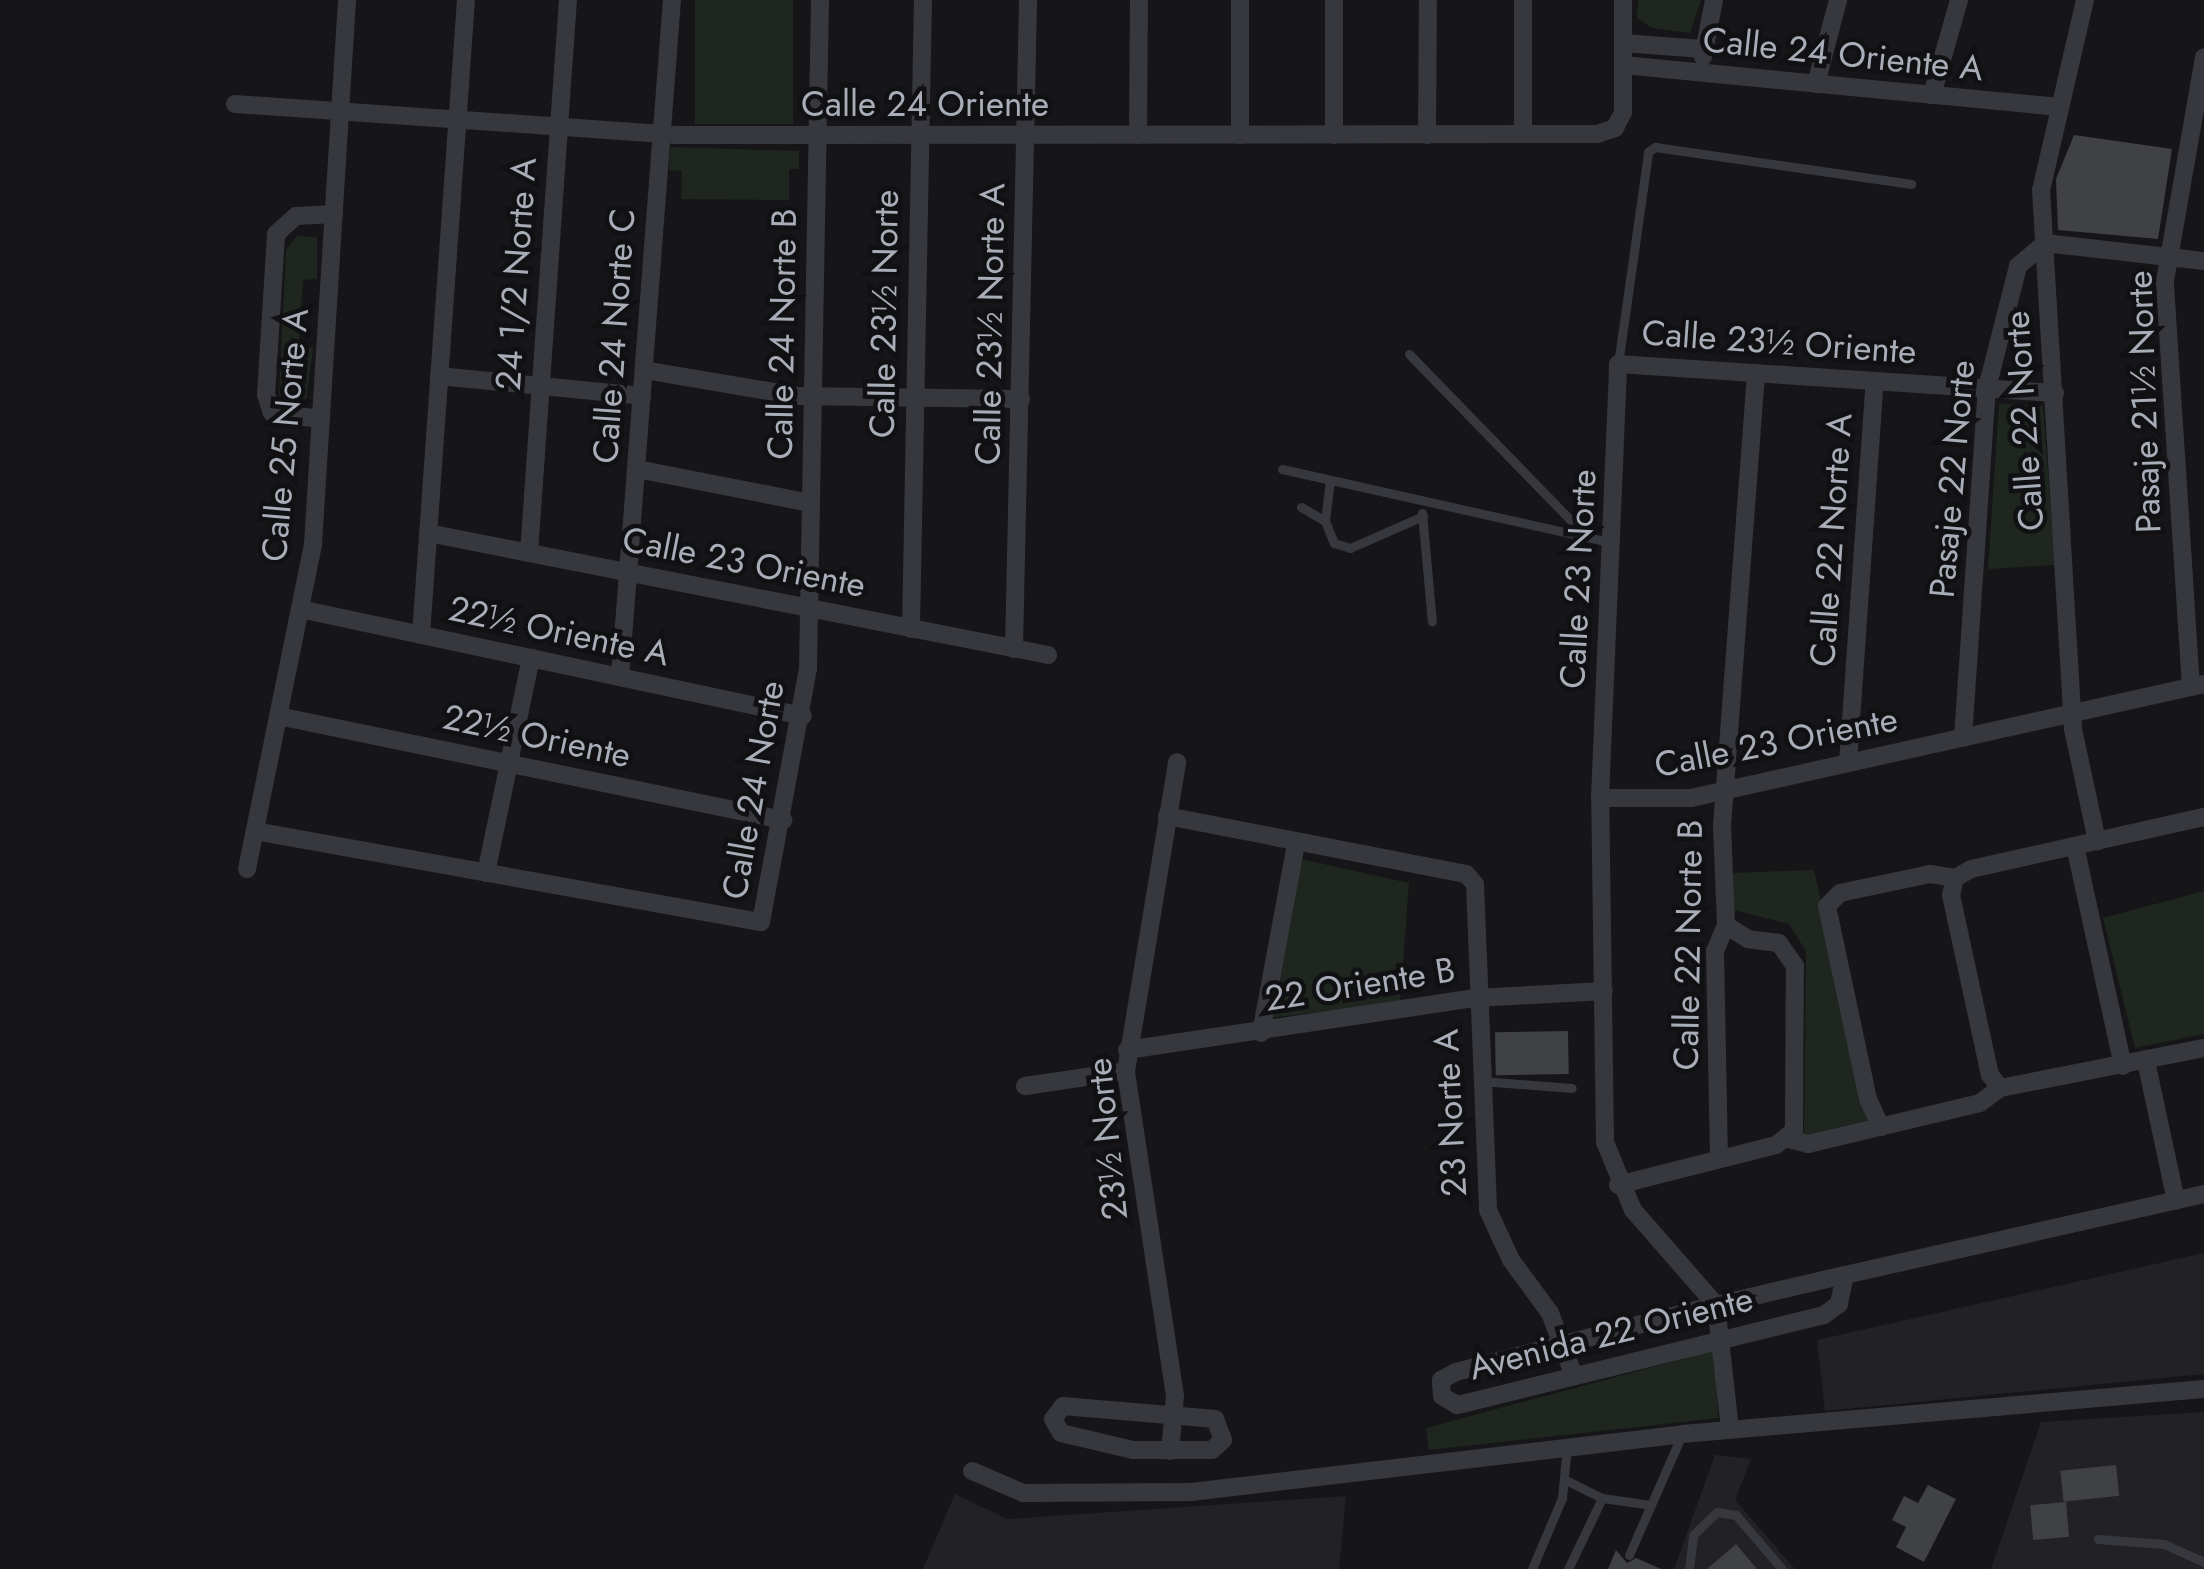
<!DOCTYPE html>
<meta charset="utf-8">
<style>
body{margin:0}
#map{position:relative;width:2204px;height:1569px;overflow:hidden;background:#161618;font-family:Jost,sans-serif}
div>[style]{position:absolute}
.built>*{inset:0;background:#222225}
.green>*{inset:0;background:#1e261f;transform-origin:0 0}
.building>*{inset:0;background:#404145;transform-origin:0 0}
.lane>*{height:9px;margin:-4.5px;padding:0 4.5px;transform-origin:4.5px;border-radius:4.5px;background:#37383d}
.street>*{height:18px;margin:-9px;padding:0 9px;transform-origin:9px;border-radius:9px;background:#37383d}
span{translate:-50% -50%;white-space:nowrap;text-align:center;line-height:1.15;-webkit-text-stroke:9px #111113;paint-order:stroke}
.street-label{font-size:35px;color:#a8adb8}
</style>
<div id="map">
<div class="built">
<i style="clip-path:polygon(2204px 1253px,2204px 1374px,1825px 1411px,1817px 1340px)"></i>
<i style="clip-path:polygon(2204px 1412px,2204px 1569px,1991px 1569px,2041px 1422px)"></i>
<i style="clip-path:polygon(1715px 1455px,1751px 1459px,1735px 1500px,1795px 1569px,1674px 1569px)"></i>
<i style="clip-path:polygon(955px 1494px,1007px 1519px,1346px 1496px,1339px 1569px,923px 1569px)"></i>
</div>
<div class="green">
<i style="left:695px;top:0;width:98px;height:124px"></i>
<i style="clip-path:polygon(1638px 0,1701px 0,1690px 33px,1652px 28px,1637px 18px)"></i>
<i style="clip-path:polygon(670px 147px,799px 151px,799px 169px,789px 169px,789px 200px,681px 199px,682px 171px,669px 170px)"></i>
<i style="clip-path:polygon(297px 236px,317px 237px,317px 279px,303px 280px,299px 346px,313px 348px,306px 401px,279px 395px,286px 250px)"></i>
<i style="clip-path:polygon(1999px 404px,2043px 406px,2055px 565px,1988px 569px)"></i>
<i style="clip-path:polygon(1301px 859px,1409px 883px,1400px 1003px,1268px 1018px)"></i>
<i style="clip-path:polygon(1814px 870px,1868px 1120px,1804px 1136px,1806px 951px,1789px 924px,1730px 909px,1732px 873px)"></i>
<i style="clip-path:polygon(2204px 891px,2204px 1034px,2135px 1048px,2103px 918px)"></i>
<i style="clip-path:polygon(1716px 1350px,1718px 1418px,1429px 1450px,1426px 1428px)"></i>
</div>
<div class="building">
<i style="clip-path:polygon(2074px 135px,2172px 149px,2158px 239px,2058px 230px,2056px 179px)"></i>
<i style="left:1568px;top:1031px;width:43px;height:73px;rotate:89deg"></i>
<i style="left:2116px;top:1465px;width:31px;height:56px;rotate:84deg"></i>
<i style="clip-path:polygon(1928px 1485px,1956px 1499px,1924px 1562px,1896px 1547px,1906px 1527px,1892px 1520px,1904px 1496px,1918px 1503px)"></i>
<i style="left:2066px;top:1502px;width:35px;height:36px;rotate:85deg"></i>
<i style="clip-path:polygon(1736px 1544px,1757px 1569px,1707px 1569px)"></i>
<i style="clip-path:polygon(1616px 1550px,1627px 1563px,1636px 1558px,1661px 1569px,1608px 1569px)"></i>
</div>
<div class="lane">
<i style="left:1409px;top:354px;width:254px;rotate:45.8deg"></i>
<i style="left:1618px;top:364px;width:214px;rotate:-81.9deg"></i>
<i style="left:1648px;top:152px;width:9px;rotate:-36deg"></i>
<i style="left:1655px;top:147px;width:259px;rotate:8.2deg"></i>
<i style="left:1282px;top:469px;width:338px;rotate:12.6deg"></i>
<i style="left:1301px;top:507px;width:28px;rotate:30deg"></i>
<i style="left:1325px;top:521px;width:24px;rotate:68deg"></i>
<i style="left:1334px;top:543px;width:17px;rotate:17deg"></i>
<i style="left:1350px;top:548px;width:80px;rotate:-23.7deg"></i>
<i style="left:1422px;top:513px;width:109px;rotate:84.8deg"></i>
<i style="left:1325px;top:521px;width:41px;rotate:-83deg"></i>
<i style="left:1481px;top:1081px;width:91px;rotate:4.4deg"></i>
<i style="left:1566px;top:1480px;width:40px;rotate:26.6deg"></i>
<i style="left:2098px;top:1539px;width:66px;rotate:4.3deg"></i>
<i style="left:2164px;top:1544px;width:44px;rotate:24.2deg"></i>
<i style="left:1629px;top:1555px;width:132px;rotate:-66.3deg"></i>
<i style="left:1532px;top:1569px;width:77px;rotate:-67.1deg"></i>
<i style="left:1562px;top:1498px;width:52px;rotate:-84.5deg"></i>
<i style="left:1568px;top:1569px;width:79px;rotate:-64.4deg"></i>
<i style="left:1602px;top:1498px;width:49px;rotate:8.1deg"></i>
<i style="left:1689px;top:1569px;width:34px;rotate:-83deg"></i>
<i style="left:1693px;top:1535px;width:33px;rotate:-44deg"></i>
<i style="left:1717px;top:1512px;width:19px;rotate:9deg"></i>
<i style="left:1736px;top:1515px;width:71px;rotate:49.6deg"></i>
</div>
<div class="street">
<i style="left:1240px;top:0;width:135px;rotate:90deg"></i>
<i style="left:1334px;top:0;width:135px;rotate:90deg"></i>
<i style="left:2085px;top:0;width:195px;rotate:103deg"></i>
<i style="left:2041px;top:190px;width:540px;rotate:86.6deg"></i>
<i style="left:2073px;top:729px;width:115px;rotate:77.9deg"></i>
<i style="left:1623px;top:43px;width:80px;rotate:4.3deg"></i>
<i style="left:1703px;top:57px;width:58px;rotate:-79.1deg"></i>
<i style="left:1623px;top:65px;width:436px;rotate:5.5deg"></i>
<i style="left:1816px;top:84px;width:87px;rotate:-75.3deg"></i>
<i style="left:1932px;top:95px;width:99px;rotate:-74.1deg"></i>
<i style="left:235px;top:104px;width:443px;rotate:4deg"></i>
<i style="left:677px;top:135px;width:920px;rotate:-0.06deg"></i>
<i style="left:1597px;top:134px;width:19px;rotate:-18deg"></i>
<i style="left:1615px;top:128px;width:18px;rotate:-63deg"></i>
<i style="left:1623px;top:112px;width:112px;rotate:-90deg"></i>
<i style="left:1523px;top:134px;width:134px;rotate:-90deg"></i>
<i style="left:1138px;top:135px;width:135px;rotate:-89.6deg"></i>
<i style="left:1427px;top:135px;width:135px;rotate:-89.6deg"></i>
<i style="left:2045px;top:243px;width:160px;rotate:6.5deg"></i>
<i style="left:644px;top:370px;width:155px;rotate:9.6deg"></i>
<i style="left:797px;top:396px;width:224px;rotate:0.8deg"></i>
<i style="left:439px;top:376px;width:204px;rotate:5.6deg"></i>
<i style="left:321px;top:419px;width:49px;rotate:-173deg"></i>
<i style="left:272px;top:413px;width:20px;rotate:-108deg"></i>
<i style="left:266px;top:394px;width:160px;rotate:-86.4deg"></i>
<i style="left:276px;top:234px;width:27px;rotate:-42deg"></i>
<i style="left:296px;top:216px;width:38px;rotate:-3deg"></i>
<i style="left:637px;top:469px;width:177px;rotate:11.1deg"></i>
<i style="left:428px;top:533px;width:632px;rotate:11.13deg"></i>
<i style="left:529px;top:553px;width:554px;rotate:-85.97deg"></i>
<i style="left:300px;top:609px;width:514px;rotate:12.01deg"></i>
<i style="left:911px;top:629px;width:629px;rotate:-88.91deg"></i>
<i style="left:421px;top:635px;width:637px;rotate:-85.95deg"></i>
<i style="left:1014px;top:649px;width:649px;rotate:-88.76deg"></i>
<i style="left:620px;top:677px;width:679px;rotate:-85.61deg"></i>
<i style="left:2191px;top:687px;width:407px;rotate:-93.7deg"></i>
<i style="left:2165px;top:281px;width:227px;rotate:-80.1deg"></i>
<i style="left:278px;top:716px;width:516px;rotate:11.64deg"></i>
<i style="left:1963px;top:738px;width:351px;rotate:-86.1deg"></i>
<i style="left:1987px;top:388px;width:126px;rotate:-75.7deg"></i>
<i style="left:2018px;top:266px;width:35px;rotate:-40deg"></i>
<i style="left:1848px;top:763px;width:383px;rotate:-86deg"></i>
<i style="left:1600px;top:798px;width:91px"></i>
<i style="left:1691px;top:798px;width:526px;rotate:-12.53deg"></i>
<i style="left:1167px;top:816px;width:305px;rotate:11deg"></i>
<i style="left:1466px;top:874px;width:13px;rotate:48deg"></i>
<i style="left:1475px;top:884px;width:326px;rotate:87.7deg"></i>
<i style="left:1488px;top:1210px;width:55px;rotate:65.3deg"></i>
<i style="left:1511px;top:1260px;width:66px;rotate:53.7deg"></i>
<i style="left:1550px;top:1313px;width:67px;rotate:69.1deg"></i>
<i style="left:255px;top:831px;width:514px;rotate:10.2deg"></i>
<i style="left:761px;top:922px;width:258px;rotate:-79.5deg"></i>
<i style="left:808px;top:668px;width:668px;rotate:-88.97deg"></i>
<i style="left:2075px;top:846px;width:225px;rotate:77.7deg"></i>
<i style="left:247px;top:869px;width:332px;rotate:-78.5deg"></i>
<i style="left:313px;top:544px;width:545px;rotate:-86.42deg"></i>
<i style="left:486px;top:873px;width:220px;rotate:-78.2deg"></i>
<i style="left:1955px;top:878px;width:18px;rotate:-29deg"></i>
<i style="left:1971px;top:869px;width:239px;rotate:-12.6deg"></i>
<i style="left:1955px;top:878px;width:17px;rotate:103deg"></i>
<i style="left:1951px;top:895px;width:184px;rotate:77.8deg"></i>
<i style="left:1990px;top:1075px;width:16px;rotate:52deg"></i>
<i style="left:1261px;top:1033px;width:192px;rotate:-79.5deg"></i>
<i style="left:1127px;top:1050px;width:354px;rotate:-8.5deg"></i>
<i style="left:1477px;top:998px;width:127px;rotate:-3.2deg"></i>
<i style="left:2146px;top:1061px;width:143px;rotate:77.9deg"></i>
<i style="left:1025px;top:1086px;width:102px;rotate:-8.4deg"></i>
<i style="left:2000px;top:1088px;width:208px;rotate:-11.1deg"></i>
<i style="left:1881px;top:1127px;width:31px;rotate:-115deg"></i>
<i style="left:1868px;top:1099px;width:197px;rotate:-102deg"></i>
<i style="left:1827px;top:906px;width:18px;rotate:-45deg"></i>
<i style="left:1840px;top:893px;width:92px;rotate:-11.9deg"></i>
<i style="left:1930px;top:874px;width:25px;rotate:9deg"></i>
<i style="left:1788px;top:1139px;width:21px;rotate:14deg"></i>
<i style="left:1808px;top:1144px;width:177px;rotate:-13.4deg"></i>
<i style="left:1980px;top:1103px;width:25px;rotate:-37deg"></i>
<i style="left:1719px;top:1159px;width:208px;rotate:-91.1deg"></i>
<i style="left:1715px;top:951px;width:28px;rotate:-67deg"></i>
<i style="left:1726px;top:925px;width:99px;rotate:-92.3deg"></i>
<i style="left:1722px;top:826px;width:454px;rotate:-85.7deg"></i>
<i style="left:1618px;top:1185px;width:163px;rotate:-14.2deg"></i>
<i style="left:1776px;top:1145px;width:23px;rotate:-38deg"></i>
<i style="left:1794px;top:1131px;width:165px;rotate:-89.7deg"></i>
<i style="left:1795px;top:966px;width:28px;rotate:-125deg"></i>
<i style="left:1779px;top:943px;width:31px;rotate:-173deg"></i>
<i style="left:1748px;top:939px;width:26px;rotate:-148deg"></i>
<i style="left:1845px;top:1275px;width:30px;rotate:102deg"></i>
<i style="left:1839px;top:1304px;width:19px;rotate:144deg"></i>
<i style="left:1824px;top:1315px;width:378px;rotate:166.2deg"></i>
<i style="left:1457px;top:1405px;width:17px;rotate:-149deg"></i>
<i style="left:1442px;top:1396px;width:16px;rotate:-94deg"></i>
<i style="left:1441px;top:1380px;width:17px;rotate:-28deg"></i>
<i style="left:1456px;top:1372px;width:268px;rotate:-14.5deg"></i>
<i style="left:1716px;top:1305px;width:132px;rotate:-13.1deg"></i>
<i style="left:1845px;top:1275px;width:368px;rotate:-12.7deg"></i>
<i style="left:1063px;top:1406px;width:153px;rotate:4.9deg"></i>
<i style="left:1215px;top:1419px;width:22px;rotate:69deg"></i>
<i style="left:1223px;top:1440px;width:15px;rotate:138deg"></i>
<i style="left:1212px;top:1450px;width:79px;rotate:180deg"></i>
<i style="left:1133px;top:1450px;width:74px;rotate:-166.7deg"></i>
<i style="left:1061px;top:1433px;width:16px;rotate:-120deg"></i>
<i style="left:1053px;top:1419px;width:16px;rotate:-52deg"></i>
<i style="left:1730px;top:1429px;width:125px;rotate:-96.4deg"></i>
<i style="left:1716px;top:1305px;width:126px;rotate:-131.1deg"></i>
<i style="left:1633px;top:1210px;width:74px;rotate:-112.4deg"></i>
<i style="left:1605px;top:1142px;width:344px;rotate:-90.8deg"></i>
<i style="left:1600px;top:798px;width:434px;rotate:-87.6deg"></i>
<i style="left:1618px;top:364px;width:438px;rotate:3.8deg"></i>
<i style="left:1170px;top:1451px;width:55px;rotate:-84.8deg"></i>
<i style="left:1175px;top:1396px;width:329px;rotate:-98.6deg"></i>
<i style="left:1126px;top:1071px;width:313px;rotate:-80.6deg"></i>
<i style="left:972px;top:1471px;width:56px;rotate:23.3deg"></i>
<i style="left:1023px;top:1493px;width:168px;rotate:-0.3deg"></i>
<i style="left:1191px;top:1492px;width:494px;rotate:-6.7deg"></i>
<i style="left:1682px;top:1434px;width:524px;rotate:-4.93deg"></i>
</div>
<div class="street-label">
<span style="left:1843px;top:54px;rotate:6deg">Calle 24 Oriente A</span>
<span style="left:925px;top:104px">Calle 24 Oriente</span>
<span style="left:516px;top:274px;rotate:-86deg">24 1/2 Norte A</span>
<span style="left:884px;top:314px;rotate:-89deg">Calle 23½ Norte</span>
<span style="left:990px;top:324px;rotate:-89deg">Calle 23½ Norte A</span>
<span style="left:782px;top:334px;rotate:-89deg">Calle 24 Norte B</span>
<span style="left:614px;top:336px;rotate:-86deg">Calle 24 Norte C</span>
<span style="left:1779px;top:342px;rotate:4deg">Calle 23½ Oriente</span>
<span style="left:2144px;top:402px;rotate:-92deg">Pasaje 21½ Norte</span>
<span style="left:2024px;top:421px;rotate:-94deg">Calle 22 Norte</span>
<span style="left:285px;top:435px;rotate:-85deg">Calle 25 Norte A</span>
<span style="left:1952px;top:479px;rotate:-85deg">Pasaje 22 Norte</span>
<span style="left:1831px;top:540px;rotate:-86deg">Calle 22 Norte A</span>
<span style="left:744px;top:562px;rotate:11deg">Calle 23 Oriente</span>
<span style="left:1578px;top:579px;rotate:-87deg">Calle 23 Norte</span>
<span style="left:559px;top:631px;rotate:12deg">22½ Oriente A</span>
<span style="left:537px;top:736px;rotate:12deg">22½ Oriente</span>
<span style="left:1776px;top:742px;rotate:-11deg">Calle 23 Oriente</span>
<span style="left:753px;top:790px;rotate:-80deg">Calle 24 Norte</span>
<span style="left:1688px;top:945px;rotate:-89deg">Calle 22 Norte B</span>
<span style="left:1360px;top:984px;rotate:-9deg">22 Oriente B</span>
<span style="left:1450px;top:1113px;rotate:-93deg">23 Norte A</span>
<span style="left:1107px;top:1139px;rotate:-96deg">23½ Norte</span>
<span style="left:1611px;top:1333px;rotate:-14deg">Avenida 22 Oriente</span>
</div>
</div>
